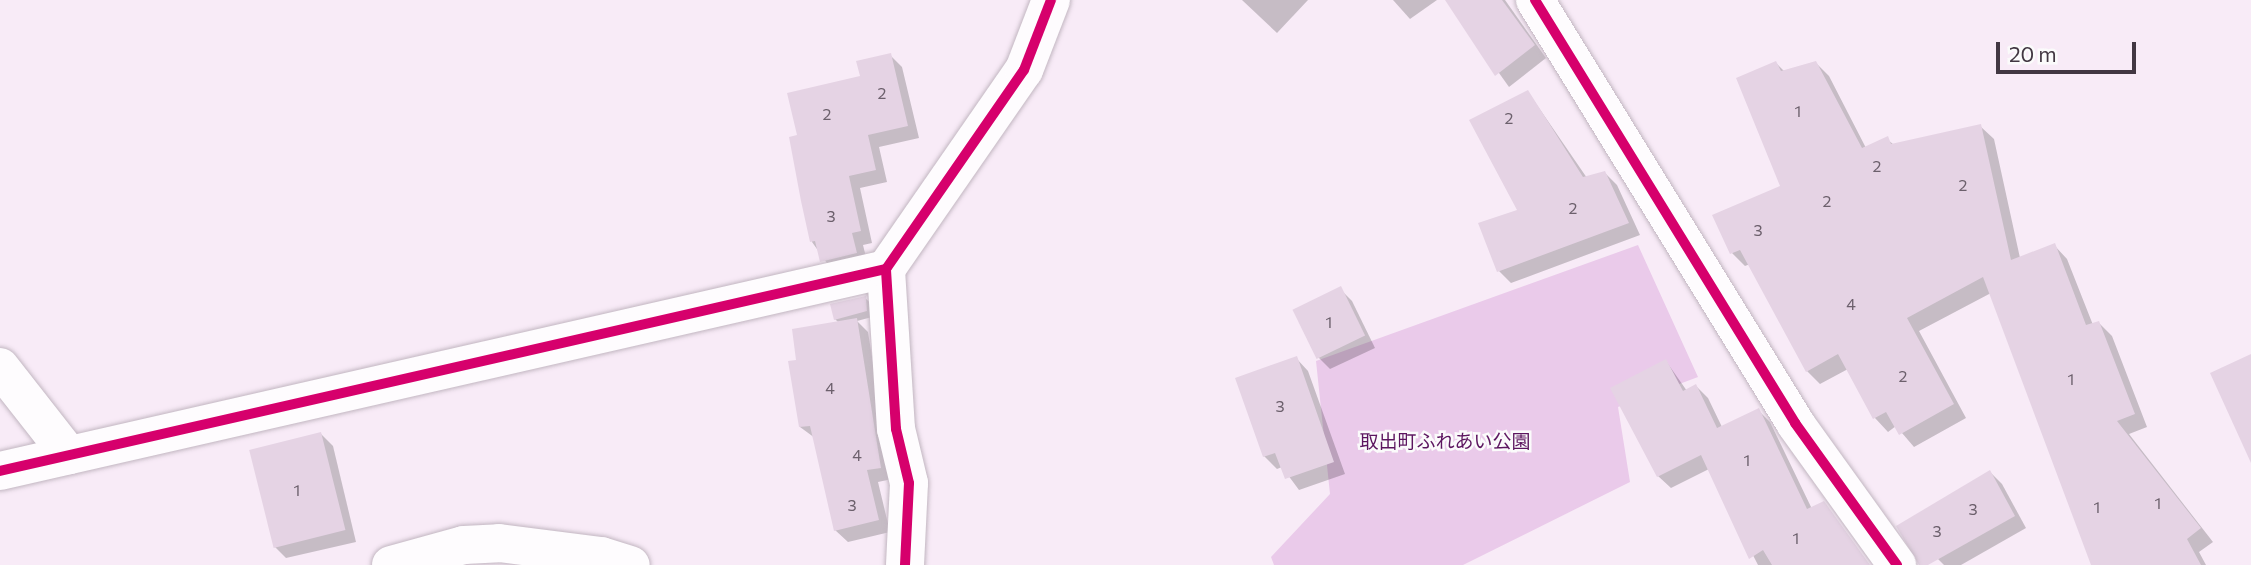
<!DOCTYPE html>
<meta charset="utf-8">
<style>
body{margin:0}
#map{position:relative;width:2251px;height:565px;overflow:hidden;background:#f8ebf7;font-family:Commissioner,"Noto Sans JP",sans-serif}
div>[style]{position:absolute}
.green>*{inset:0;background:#eacaea}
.shadow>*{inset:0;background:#0003}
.building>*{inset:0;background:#e5d3e4;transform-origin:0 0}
.roads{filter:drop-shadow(0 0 2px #c2b6c1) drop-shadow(0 0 2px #c2b6c1)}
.minor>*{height:38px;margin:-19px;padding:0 19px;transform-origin:19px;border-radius:19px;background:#fefcfe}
.cycleway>*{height:10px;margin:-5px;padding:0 5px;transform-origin:5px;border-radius:5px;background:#d6006c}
span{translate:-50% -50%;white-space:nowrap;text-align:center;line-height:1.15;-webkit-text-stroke:5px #fbfbfb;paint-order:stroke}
.number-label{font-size:16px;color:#6c606c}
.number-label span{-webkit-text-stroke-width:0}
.park-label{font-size:19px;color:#5c155f}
.scale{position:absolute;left:1996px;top:42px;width:140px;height:32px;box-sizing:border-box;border:4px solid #423742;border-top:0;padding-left:9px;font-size:21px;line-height:24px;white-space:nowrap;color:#423742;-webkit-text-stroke:5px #fbfbfb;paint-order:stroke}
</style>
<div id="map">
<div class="green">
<i style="clip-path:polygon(1638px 245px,1698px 377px,1618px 407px,1630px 482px,1463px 565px,1274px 565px,1271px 557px,1330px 494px,1316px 361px)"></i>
</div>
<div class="shadow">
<i style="clip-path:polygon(1242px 0,1308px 0,1277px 33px)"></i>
<i style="clip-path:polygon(1393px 0,1437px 0,1410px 19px)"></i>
<i style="clip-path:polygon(1447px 0,1505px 0,1546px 58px,1509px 87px)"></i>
<i style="clip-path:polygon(890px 55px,902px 67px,919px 138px,879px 147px,887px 182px,860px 188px,872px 243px,863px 245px,868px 265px,834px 273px,812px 242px,799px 136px)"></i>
<i style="clip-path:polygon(1776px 63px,1785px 72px,1816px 63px,1829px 76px,1866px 148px,1887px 139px,1894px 145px,1980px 126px,1994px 139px,2020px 258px,2054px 245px,2067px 259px,2093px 325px,2099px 323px,2112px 336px,2147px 427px,2129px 434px,2213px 542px,2199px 552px,2206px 565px,2093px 565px,1991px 293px,1919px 331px,1966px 418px,1914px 447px,1896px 426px,1888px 432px,1875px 418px,1848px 369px,1820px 384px,1807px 371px,1750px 264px,1745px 266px,1732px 253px,1782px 186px)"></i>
<i style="clip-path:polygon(1528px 92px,1587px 178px,1605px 173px,1617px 185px,1640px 235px,1511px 283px,1499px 271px,1519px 211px)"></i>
<i style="clip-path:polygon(1340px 289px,1352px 301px,1375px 348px,1330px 369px,1318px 357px)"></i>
<i style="clip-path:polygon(865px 298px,872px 304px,872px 317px,857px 321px,868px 332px,892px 479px,878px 482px,890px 532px,848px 542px,835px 530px,815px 438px,800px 427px,798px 361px,839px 323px,835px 319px)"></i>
<i style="clip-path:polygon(1296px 358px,1308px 371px,1345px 474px,1299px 490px,1282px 467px,1277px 469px,1264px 456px)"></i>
<i style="clip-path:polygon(1666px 361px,1687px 391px,1696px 386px,1708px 398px,1722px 427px,1758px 410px,1770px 422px,1812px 509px,1824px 503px,1869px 565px,1758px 565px,1709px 469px,1671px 488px,1658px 476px,1613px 389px)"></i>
<i style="clip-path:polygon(321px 434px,333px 446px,356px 542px,286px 558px,274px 546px)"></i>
<i style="clip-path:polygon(1990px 472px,2002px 484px,2026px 528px,1961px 565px,1944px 565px,1938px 559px)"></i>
</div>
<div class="building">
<i style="clip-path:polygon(1445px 0,1502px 0,1535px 45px,1495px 76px)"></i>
<i style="clip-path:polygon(891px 53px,908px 126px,868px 135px,876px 170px,849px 176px,861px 231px,852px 233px,857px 253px,820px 262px,815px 241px,810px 242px,801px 201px,789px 137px,797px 135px,787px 93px,860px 76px,856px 61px)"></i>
<i style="clip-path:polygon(1776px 61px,1781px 71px,1816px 61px,1862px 148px,1888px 136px,1891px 144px,1981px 124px,2011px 260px,2055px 243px,2086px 325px,2099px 321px,2135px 414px,2117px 421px,2201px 528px,2187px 539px,2201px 565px,2091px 565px,1983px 277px,1907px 318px,1954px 404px,1899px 435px,1886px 412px,1873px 419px,1838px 354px,1806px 372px,1740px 250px,1730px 254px,1712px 215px,1780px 186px,1736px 78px)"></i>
<i style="clip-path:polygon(1528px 90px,1583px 177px,1605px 171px,1629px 223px,1497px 272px,1478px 223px,1517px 210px,1469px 120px)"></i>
<i style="left:1341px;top:286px;width:55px;height:54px;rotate:64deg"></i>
<i style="clip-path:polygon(866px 296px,867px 311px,834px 320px,830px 304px)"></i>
<i style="clip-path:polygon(857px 318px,881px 468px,867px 470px,879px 520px,834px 531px,810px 426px,799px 427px,788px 361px,796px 360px,792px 329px)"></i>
<i style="clip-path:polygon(2251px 354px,2251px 463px,2210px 373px)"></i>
<i style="clip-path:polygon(1297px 356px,1334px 462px,1285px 479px,1275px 453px,1263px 457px,1235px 378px)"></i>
<i style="clip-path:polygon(1666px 359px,1683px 391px,1696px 384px,1717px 428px,1759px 408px,1807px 509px,1824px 501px,1870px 565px,1772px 565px,1763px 550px,1749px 559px,1701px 455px,1657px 477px,1610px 388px)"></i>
<i style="left:321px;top:432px;width:101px;height:74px;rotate:76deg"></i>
<i style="clip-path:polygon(1990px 470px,2015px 516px,1928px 565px,1919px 565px,1896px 526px)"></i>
</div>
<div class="roads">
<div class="minor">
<i style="left:1535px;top:0;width:497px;rotate:58.4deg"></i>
<i style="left:1795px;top:423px;width:175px;rotate:54.3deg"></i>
<i style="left:0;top:367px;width:112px;rotate:51.9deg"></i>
<i style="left:0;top:471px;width:909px;rotate:-12.84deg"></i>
<i style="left:391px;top:565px;width:76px;rotate:-15.3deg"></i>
<i style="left:464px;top:545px;width:35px;rotate:-3deg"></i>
<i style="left:499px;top:543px;width:103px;rotate:7.3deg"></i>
<i style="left:601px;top:556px;width:31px;rotate:17deg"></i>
<i style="left:905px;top:565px;width:82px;rotate:-87.2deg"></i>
<i style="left:909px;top:483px;width:56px;rotate:-103.5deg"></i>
<i style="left:896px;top:429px;width:160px;rotate:-93.6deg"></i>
<i style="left:886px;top:269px;width:242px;rotate:-55.3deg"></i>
<i style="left:1024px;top:70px;width:75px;rotate:-68.9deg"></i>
</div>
</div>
<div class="cycleway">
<i style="left:1535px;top:0;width:497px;rotate:58.4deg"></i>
<i style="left:1795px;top:423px;width:175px;rotate:54.3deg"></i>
<i style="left:0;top:471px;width:909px;rotate:-12.84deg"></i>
<i style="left:905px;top:565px;width:82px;rotate:-87.2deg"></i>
<i style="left:909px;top:483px;width:56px;rotate:-103.5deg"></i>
<i style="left:896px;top:429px;width:160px;rotate:-93.6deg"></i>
<i style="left:886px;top:269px;width:242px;rotate:-55.3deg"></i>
<i style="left:1024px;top:70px;width:75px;rotate:-68.9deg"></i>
</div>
<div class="number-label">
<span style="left:882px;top:93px">2</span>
<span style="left:1798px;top:111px">1</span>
<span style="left:827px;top:114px">2</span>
<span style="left:1509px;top:118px">2</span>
<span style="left:1877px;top:166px">2</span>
<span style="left:1963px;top:185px">2</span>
<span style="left:1827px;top:201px">2</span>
<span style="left:1573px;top:208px">2</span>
<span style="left:831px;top:216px">3</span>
<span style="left:1758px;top:230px">3</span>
<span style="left:1851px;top:304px">4</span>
<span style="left:1329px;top:322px">1</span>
<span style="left:1903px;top:376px">2</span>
<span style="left:2071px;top:379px">1</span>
<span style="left:830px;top:388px">4</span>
<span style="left:1280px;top:406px">3</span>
<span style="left:857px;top:455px">4</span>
<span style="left:1747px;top:460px">1</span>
<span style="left:297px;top:490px">1</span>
<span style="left:2158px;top:503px">1</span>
<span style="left:852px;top:505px">3</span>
<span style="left:2097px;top:507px">1</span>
<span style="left:1973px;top:509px">3</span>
<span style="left:1937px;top:531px">3</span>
<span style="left:1796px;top:538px">1</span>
</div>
<div class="park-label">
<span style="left:1445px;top:441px">取出町ふれあい公園</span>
</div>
<div class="scale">20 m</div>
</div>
